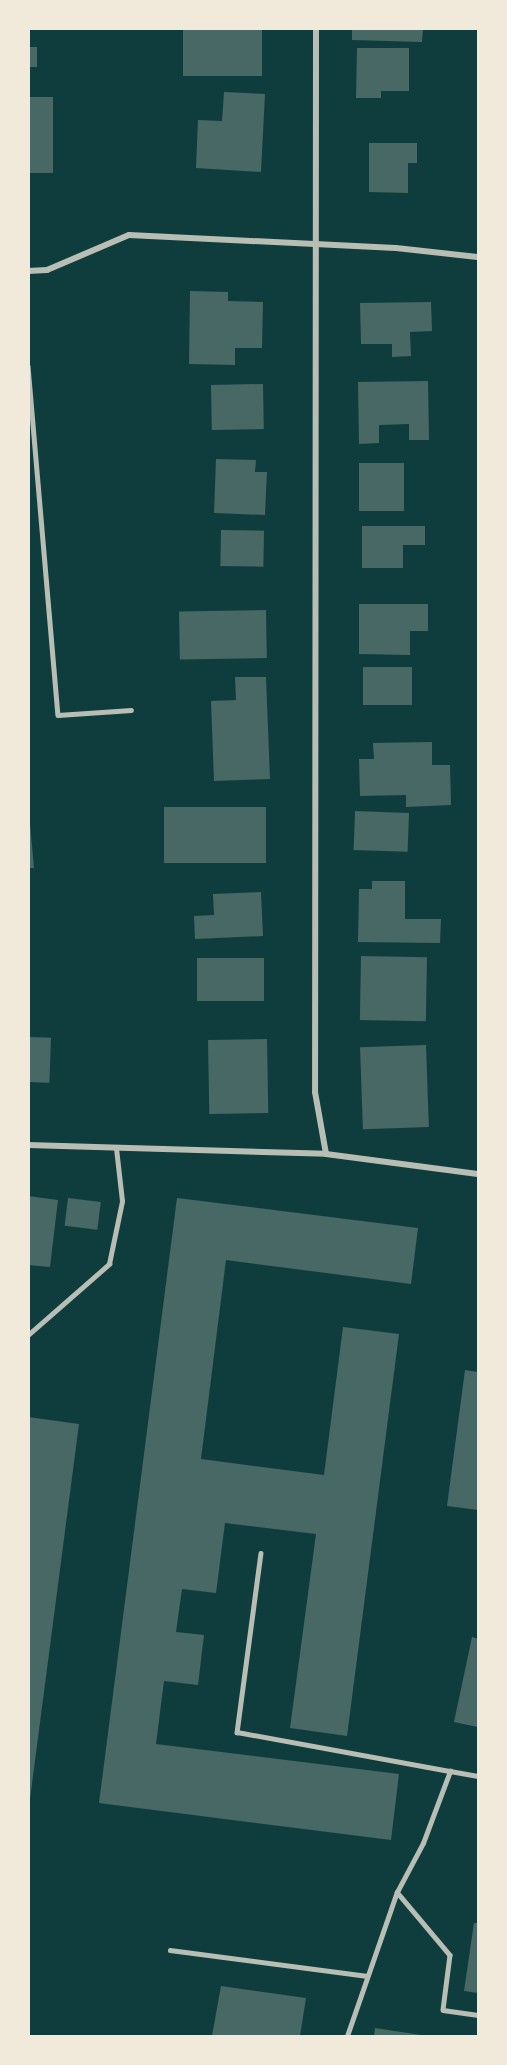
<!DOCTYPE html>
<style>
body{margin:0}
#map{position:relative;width:507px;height:2065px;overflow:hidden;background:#0f3d3e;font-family:Helvetica,sans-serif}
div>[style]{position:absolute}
.building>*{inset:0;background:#486865;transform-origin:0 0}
.service>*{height:4.5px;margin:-2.25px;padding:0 2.25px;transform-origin:2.25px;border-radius:2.25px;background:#b8beb3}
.minor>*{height:6px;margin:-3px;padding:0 3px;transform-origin:3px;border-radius:3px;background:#b8beb3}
span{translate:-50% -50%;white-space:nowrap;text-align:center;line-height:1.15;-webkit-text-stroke:6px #f1e9da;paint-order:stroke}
.frame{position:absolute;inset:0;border:30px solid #f1e9da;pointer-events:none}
</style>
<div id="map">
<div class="building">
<i style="left:183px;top:28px;width:79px;height:48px"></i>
<i style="clip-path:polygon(352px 28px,423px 28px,422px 42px,352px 40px)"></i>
<i style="left:28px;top:47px;width:9px;height:20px"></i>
<i style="clip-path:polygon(357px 48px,409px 48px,409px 91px,381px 91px,381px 98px,356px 98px)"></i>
<i style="clip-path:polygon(224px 92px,265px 94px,261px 172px,196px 168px,198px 120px,222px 121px)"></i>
<i style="left:28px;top:97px;width:25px;height:76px"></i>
<i style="clip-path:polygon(369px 143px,417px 143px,417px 163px,408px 163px,408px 193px,369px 192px)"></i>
<i style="clip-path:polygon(190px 291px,228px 292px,228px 301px,263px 302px,262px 348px,235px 348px,235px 365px,189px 364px)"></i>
<i style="clip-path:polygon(431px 302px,432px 331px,410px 332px,411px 356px,392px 357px,392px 344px,361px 344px,360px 303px)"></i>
<i style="clip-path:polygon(428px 381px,429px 440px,409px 440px,409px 424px,379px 425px,379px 443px,359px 444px,358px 382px)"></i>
<i style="left:263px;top:384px;width:45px;height:52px;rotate:89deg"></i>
<i style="clip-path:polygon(216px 459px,256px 460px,255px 472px,267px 472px,265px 515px,214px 513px)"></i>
<i style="left:359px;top:463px;width:45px;height:48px"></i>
<i style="clip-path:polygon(362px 526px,425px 526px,425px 545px,403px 545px,403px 568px,362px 568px)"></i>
<i style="left:221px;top:530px;width:43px;height:36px;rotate:1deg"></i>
<i style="clip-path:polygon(359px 604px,428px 604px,428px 631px,410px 631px,410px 655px,359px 654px)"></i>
<i style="left:266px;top:610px;width:48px;height:87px;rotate:89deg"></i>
<i style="left:363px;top:667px;width:49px;height:38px"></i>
<i style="clip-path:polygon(235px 677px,266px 677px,270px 779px,214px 781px,211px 701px,236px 700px)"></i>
<i style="clip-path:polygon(432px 742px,432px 765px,450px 765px,451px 805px,406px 807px,406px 795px,360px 796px,359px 759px,374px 759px,373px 743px)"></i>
<i style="clip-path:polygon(28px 801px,34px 868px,28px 868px)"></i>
<i style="left:164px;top:807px;width:102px;height:56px"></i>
<i style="left:355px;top:811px;width:54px;height:39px;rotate:2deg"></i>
<i style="clip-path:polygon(372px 881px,405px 881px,405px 919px,441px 919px,440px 943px,358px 942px,359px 889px,372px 889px)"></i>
<i style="clip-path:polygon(261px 892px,263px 936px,195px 939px,194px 916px,214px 915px,213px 894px)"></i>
<i style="left:361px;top:956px;width:66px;height:64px;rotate:1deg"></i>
<i style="left:197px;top:958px;width:67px;height:43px"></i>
<i style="left:28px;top:1037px;width:23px;height:45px;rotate:2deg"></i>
<i style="left:267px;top:1039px;width:74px;height:59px;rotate:89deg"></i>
<i style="left:426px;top:1045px;width:82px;height:66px;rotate:88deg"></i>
<i style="clip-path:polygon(28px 1196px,58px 1200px,50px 1267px,28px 1265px)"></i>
<i style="left:68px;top:1198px;width:33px;height:28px;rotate:7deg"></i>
<i style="clip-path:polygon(177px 1198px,418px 1228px,411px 1284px,226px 1260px,201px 1459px,324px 1475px,343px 1327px,399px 1334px,347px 1736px,290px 1728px,316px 1534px,225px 1523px,216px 1593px,182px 1589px,176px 1632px,204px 1635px,198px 1685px,164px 1681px,156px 1744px,399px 1774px,391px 1840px,99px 1803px)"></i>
<i style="clip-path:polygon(465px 1370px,478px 1372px,478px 1510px,447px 1506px)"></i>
<i style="clip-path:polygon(28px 1417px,79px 1424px,30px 1799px,28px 1798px)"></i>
<i style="clip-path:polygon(472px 1637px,478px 1639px,478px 1727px,454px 1722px)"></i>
<i style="clip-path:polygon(474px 1923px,478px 1923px,478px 1993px,464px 1991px)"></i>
<i style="clip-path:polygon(221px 1986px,306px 1998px,300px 2036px,212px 2036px)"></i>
<i style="clip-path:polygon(375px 2028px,421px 2035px,421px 2036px,374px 2036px)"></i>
</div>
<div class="service">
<i style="left:28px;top:366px;width:350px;rotate:85.1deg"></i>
<i style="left:58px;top:715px;width:73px;rotate:-3.9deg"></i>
<i style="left:28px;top:1335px;width:108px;rotate:-41.2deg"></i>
<i style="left:109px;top:1264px;width:64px;rotate:-78.3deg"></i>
<i style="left:122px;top:1201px;width:53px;rotate:-96.5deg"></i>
<i style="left:261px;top:1553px;width:181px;rotate:97.6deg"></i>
<i style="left:237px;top:1732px;width:217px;rotate:10.4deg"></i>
<i style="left:397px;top:1892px;width:82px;rotate:49.9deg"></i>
<i style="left:450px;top:1955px;width:55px;rotate:97.3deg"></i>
<i style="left:443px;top:2010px;width:35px;rotate:8deg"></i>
<i style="left:170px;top:1950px;width:199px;rotate:7.5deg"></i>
<i style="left:347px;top:2036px;width:152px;rotate:-70.9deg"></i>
<i style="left:397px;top:1892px;width:55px;rotate:-62deg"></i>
<i style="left:423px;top:1843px;width:77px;rotate:-69.4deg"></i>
<i style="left:450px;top:1771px;width:28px;rotate:10deg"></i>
</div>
<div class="minor">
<i style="left:316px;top:28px;width:1064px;rotate:90.05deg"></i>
<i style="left:315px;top:1092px;width:63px;rotate:79.9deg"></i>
<i style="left:28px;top:271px;width:19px;rotate:-3deg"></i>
<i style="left:47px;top:270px;width:89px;rotate:-23.1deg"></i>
<i style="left:129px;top:235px;width:267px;rotate:2.8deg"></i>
<i style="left:396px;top:248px;width:82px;rotate:6.3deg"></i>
<i style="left:28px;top:1145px;width:298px;rotate:1.7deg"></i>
<i style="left:326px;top:1154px;width:153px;rotate:7.5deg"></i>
</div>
<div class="frame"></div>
</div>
